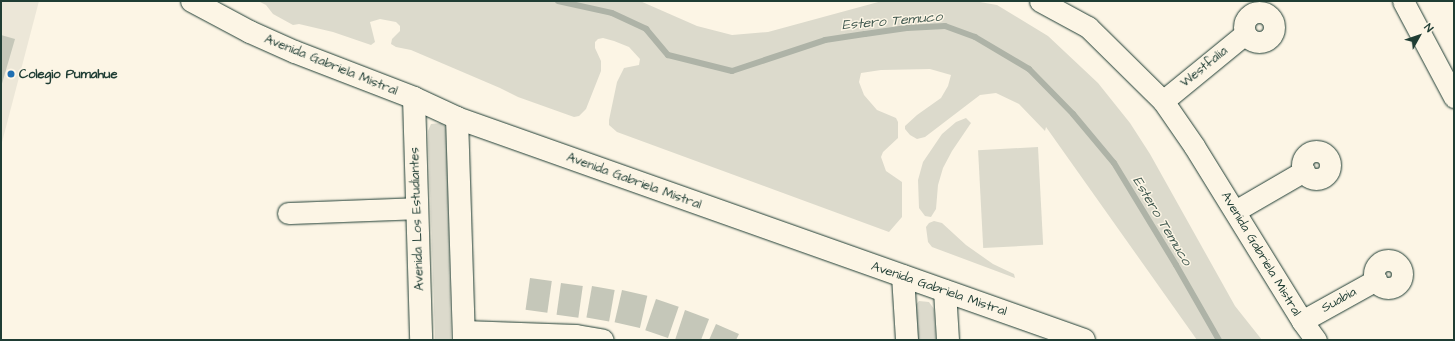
<!DOCTYPE html>
<style>
body{margin:0}
#map{position:relative;width:1455px;height:341px;overflow:hidden;background:#fcf5e5;font-family:"Architects Daughter",sans-serif}
div>[style]{position:absolute}
.built>*{inset:0;background:#ece7d8}
.green>*{inset:0;background:#dcdacc;transform-origin:0 0}
.stream>*{height:6px;margin:-3px;padding:0 3px;transform-origin:3px;border-radius:3px;background:#aeb3a7}
.building>*{inset:0;background:#c5c7b9;transform-origin:0 0}
.roads{filter:drop-shadow(0 0 1px #1f3d34) drop-shadow(0 0 1px #1f3d34)}
.street>*{height:21px;margin:-10.5px;padding:0 10.5px;transform-origin:10.5px;border-radius:10.5px;background:#fcf5e5}
.street>.ring{margin:-10.5px;padding:0;box-sizing:content-box;background:none;border:21px solid #fcf5e5;border-radius:50%}
.secondary>*{height:22px;margin:-11px;padding:0 11px;transform-origin:11px;border-radius:11px;background:#fcf5e5}
.dots>*{width:11px;height:11px;translate:-50% -50%;box-sizing:border-box;border:2px solid #fcf5e5;border-radius:50%}
span{translate:-50% -50%;white-space:nowrap;text-align:center;line-height:1.15;-webkit-text-stroke:3px #fcf5e5;paint-order:stroke}
.street-label{font-size:13px;color:#1f3d34}
.poi-label{font-size:13px;color:#1f3d34;font-weight:700}
.left{translate:0 -50%;text-align:left}
.water-label{font-size:14px;color:#435a51;font-style:italic}
.frame{position:absolute;inset:0;border:2px solid #1f3d34;pointer-events:none}
.north{position:absolute;left:1399px;top:16px;width:40px;height:40px;-webkit-text-stroke:3px #fcf5e5;paint-order:stroke;rotate:50deg;font-size:11px;font-weight:700;line-height:16px;text-align:center;color:#1f3d34}
.north::after{content:'';display:block;margin:auto;width:14px;height:18px;background:#1f3d34;clip-path:polygon(50% 0,100% 100%,50% 72%,0 100%)}
</style>
<div id="map">
<div class="built">
<i style="clip-path:polygon(1px 1px,39px 1px,1px 146px)"></i>
</div>
<div class="green">
<i style="clip-path:polygon(258px 1px,640px 1px,697px 26px,732px 35px,768px 32px,882px 1px,974px 1px,997px 5px,1048px 36px,1098px 83px,1130px 123px,1150px 154px,1235px 306px,1262px 340px,1197px 340px,1046px 127px,1045px 131px,1019px 104px,996px 93px,980px 95px,925px 137px,917px 139px,910px 135px,905px 129px,905px 126px,917px 115px,941px 98px,948px 86px,951px 75px,930px 69px,881px 70px,861px 73px,859px 82px,864px 95px,877px 110px,896px 118px,898px 122px,898px 138px,883px 152px,881px 157px,886px 171px,902px 182px,902px 217px,889px 232px,617px 132px,609px 125px,609px 120px,617px 82px,624px 68px,639px 65px,640px 59px,629px 47px,614px 41px,603px 38px,598px 39px,595px 42px,595px 48px,601px 61px,601px 71px,586px 109px,579px 116px,574px 117px,518px 97px,500px 88px,411px 50px,396px 47px,391px 44px,392px 39px,400px 31px,400px 26px,396px 22px,380px 19px,370px 22px,375px 42px,371px 45px,333px 32px,299px 24px,293px 25px,273px 14px,266px 5px)"></i>
<i style="clip-path:polygon(966px 118px,971px 123px,952px 151px,943px 168px,938px 185px,936px 209px,931px 217px,925px 216px,919px 208px,918px 180px,923px 162px,942px 134px,956px 122px)"></i>
<i style="clip-path:polygon(441px 123px,447px 128px,451px 340px,435px 340px,428px 131px,431px 124px)"></i>
<i style="left:1038px;top:147px;width:98px;height:60px;rotate:87deg"></i>
<i style="clip-path:polygon(934px 221px,942px 223px,966px 245px,993px 264px,1014px 274px,1015px 278px,932px 247px,928px 242px,926px 227px,929px 223px)"></i>
<i style="clip-path:polygon(919px 301px,929px 302px,934px 309px,936px 340px,916px 340px,913px 308px)"></i>
</div>
<div class="stream">
<i style="left:558px;top:1px;width:55px;rotate:12.5deg"></i>
<i style="left:612px;top:13px;width:38px;rotate:25deg"></i>
<i style="left:646px;top:29px;width:34px;rotate:50deg"></i>
<i style="left:668px;top:55px;width:66px;rotate:14deg"></i>
<i style="left:732px;top:71px;width:98px;rotate:-18.4deg"></i>
<i style="left:825px;top:40px;width:40px;rotate:-8.5deg"></i>
<i style="left:865px;top:34px;width:42px;rotate:-8.1deg"></i>
<i style="left:907px;top:28px;width:38px;rotate:-3deg"></i>
<i style="left:945px;top:26px;width:32px;rotate:20deg"></i>
<i style="left:975px;top:37px;width:63px;rotate:30.7deg"></i>
<i style="left:1029px;top:69px;width:63px;rotate:45.6deg"></i>
<i style="left:1073px;top:114px;width:64px;rotate:50.1deg"></i>
<i style="left:1114px;top:163px;width:119px;rotate:58.7deg"></i>
<i style="left:1176px;top:265px;width:86px;rotate:60.2deg"></i>
</div>
<div class="building">
<i style="clip-path:polygon(1px 35px,15px 39px,1px 87px)"></i>
<i style="left:530px;top:278px;width:22px;height:32px;rotate:8deg"></i>
<i style="left:561px;top:283px;width:22px;height:32px;rotate:8deg"></i>
<i style="left:592px;top:286px;width:23px;height:32px;rotate:10deg"></i>
<i style="left:622px;top:290px;width:26px;height:33px;rotate:13deg"></i>
<i style="left:656px;top:299px;width:24px;height:33px;rotate:19deg"></i>
<i style="clip-path:polygon(685px 310px,709px 319px,701px 340px,675px 340px)"></i>
<i style="clip-path:polygon(716px 324px,739px 334px,736px 340px,709px 340px)"></i>
</div>
<div class="roads">
<div class="street">
<i style="left:1040px;top:1px;width:55px;rotate:28.4deg"></i>
<i style="left:1088px;top:27px;width:105px;rotate:44.6deg"></i>
<i style="left:1163px;top:101px;width:55px;rotate:55.4deg"></i>
<i style="left:1194px;top:146px;width:206px;rotate:58.3deg"></i>
<i style="left:1302px;top:321px;width:24px;rotate:54deg"></i>
<i style="left:1403px;top:1px;width:109px;rotate:62deg"></i>
<i class="ring" style="left:1244px;top:12px;width:9px;height:9px"></i>
<i style="left:1163px;top:101px;width:106px;rotate:-39.3deg"></i>
<i class="ring" style="left:1302px;top:151px;width:7px;height:7px"></i>
<i style="left:1235px;top:211px;width:80px;rotate:-30.1deg"></i>
<i style="left:288px;top:213px;width:129px;rotate:-2.2deg"></i>
<i class="ring" style="left:1374px;top:260px;width:7px;height:7px"></i>
<i style="left:1302px;top:321px;width:85px;rotate:-29deg"></i>
<i style="left:464px;top:331px;width:112px;rotate:2deg"></i>
<i style="left:576px;top:335px;width:27px;rotate:10deg"></i>
</div>
<div class="secondary">
<i style="left:192px;top:1px;width:66px;rotate:28.1deg"></i>
<i style="left:250px;top:32px;width:49px;rotate:24deg"></i>
<i style="left:295px;top:52px;width:128px;rotate:21.1deg"></i>
<i style="left:414px;top:98px;width:47px;rotate:24.9deg"></i>
<i style="left:457px;top:118px;width:665px;rotate:19.5deg"></i>
<i style="left:414px;top:98px;width:242px;rotate:88.3deg"></i>
<i style="left:457px;top:118px;width:222px;rotate:88.2deg"></i>
<i style="left:903px;top:276px;width:64px;rotate:86.4deg"></i>
<i style="left:945px;top:291px;width:49px;rotate:86.5deg"></i>
</div>
</div>
<div class="dots">
<i style="left:11px;top:74px;background:#1f6fb2"></i>
</div>
<div class="street-label">
<span style="left:331px;top:65px;rotate:22deg">Avenida Gabriela Mistral</span>
<span style="left:1204px;top:67px;rotate:-39deg">Westfalia</span>
<span style="left:634px;top:181px;rotate:20deg">Avenida Gabriela Mistral</span>
<span style="left:417px;top:219px;rotate:-92deg">Avenida Los Estudiantes</span>
<span style="left:1261px;top:254px;rotate:59deg">Avenida Gabriela Mistral</span>
<span style="left:939px;top:289px;rotate:19deg">Avenida Gabriela Mistral</span>
<span style="left:1339px;top:300px;rotate:-29deg">Suabia</span>
</div>
<div class="poi-label">
<span class="left" style="left:19px;top:74px">Colegio Pumahue</span>
</div>
<div class="water-label">
<span style="left:892px;top:21px;rotate:-5deg">Estero Temuco</span>
<span style="left:1162px;top:221px;rotate:59deg">Estero Temuco</span>
</div>
<div class="frame"></div>
<div class="north">N</div>
</div>
